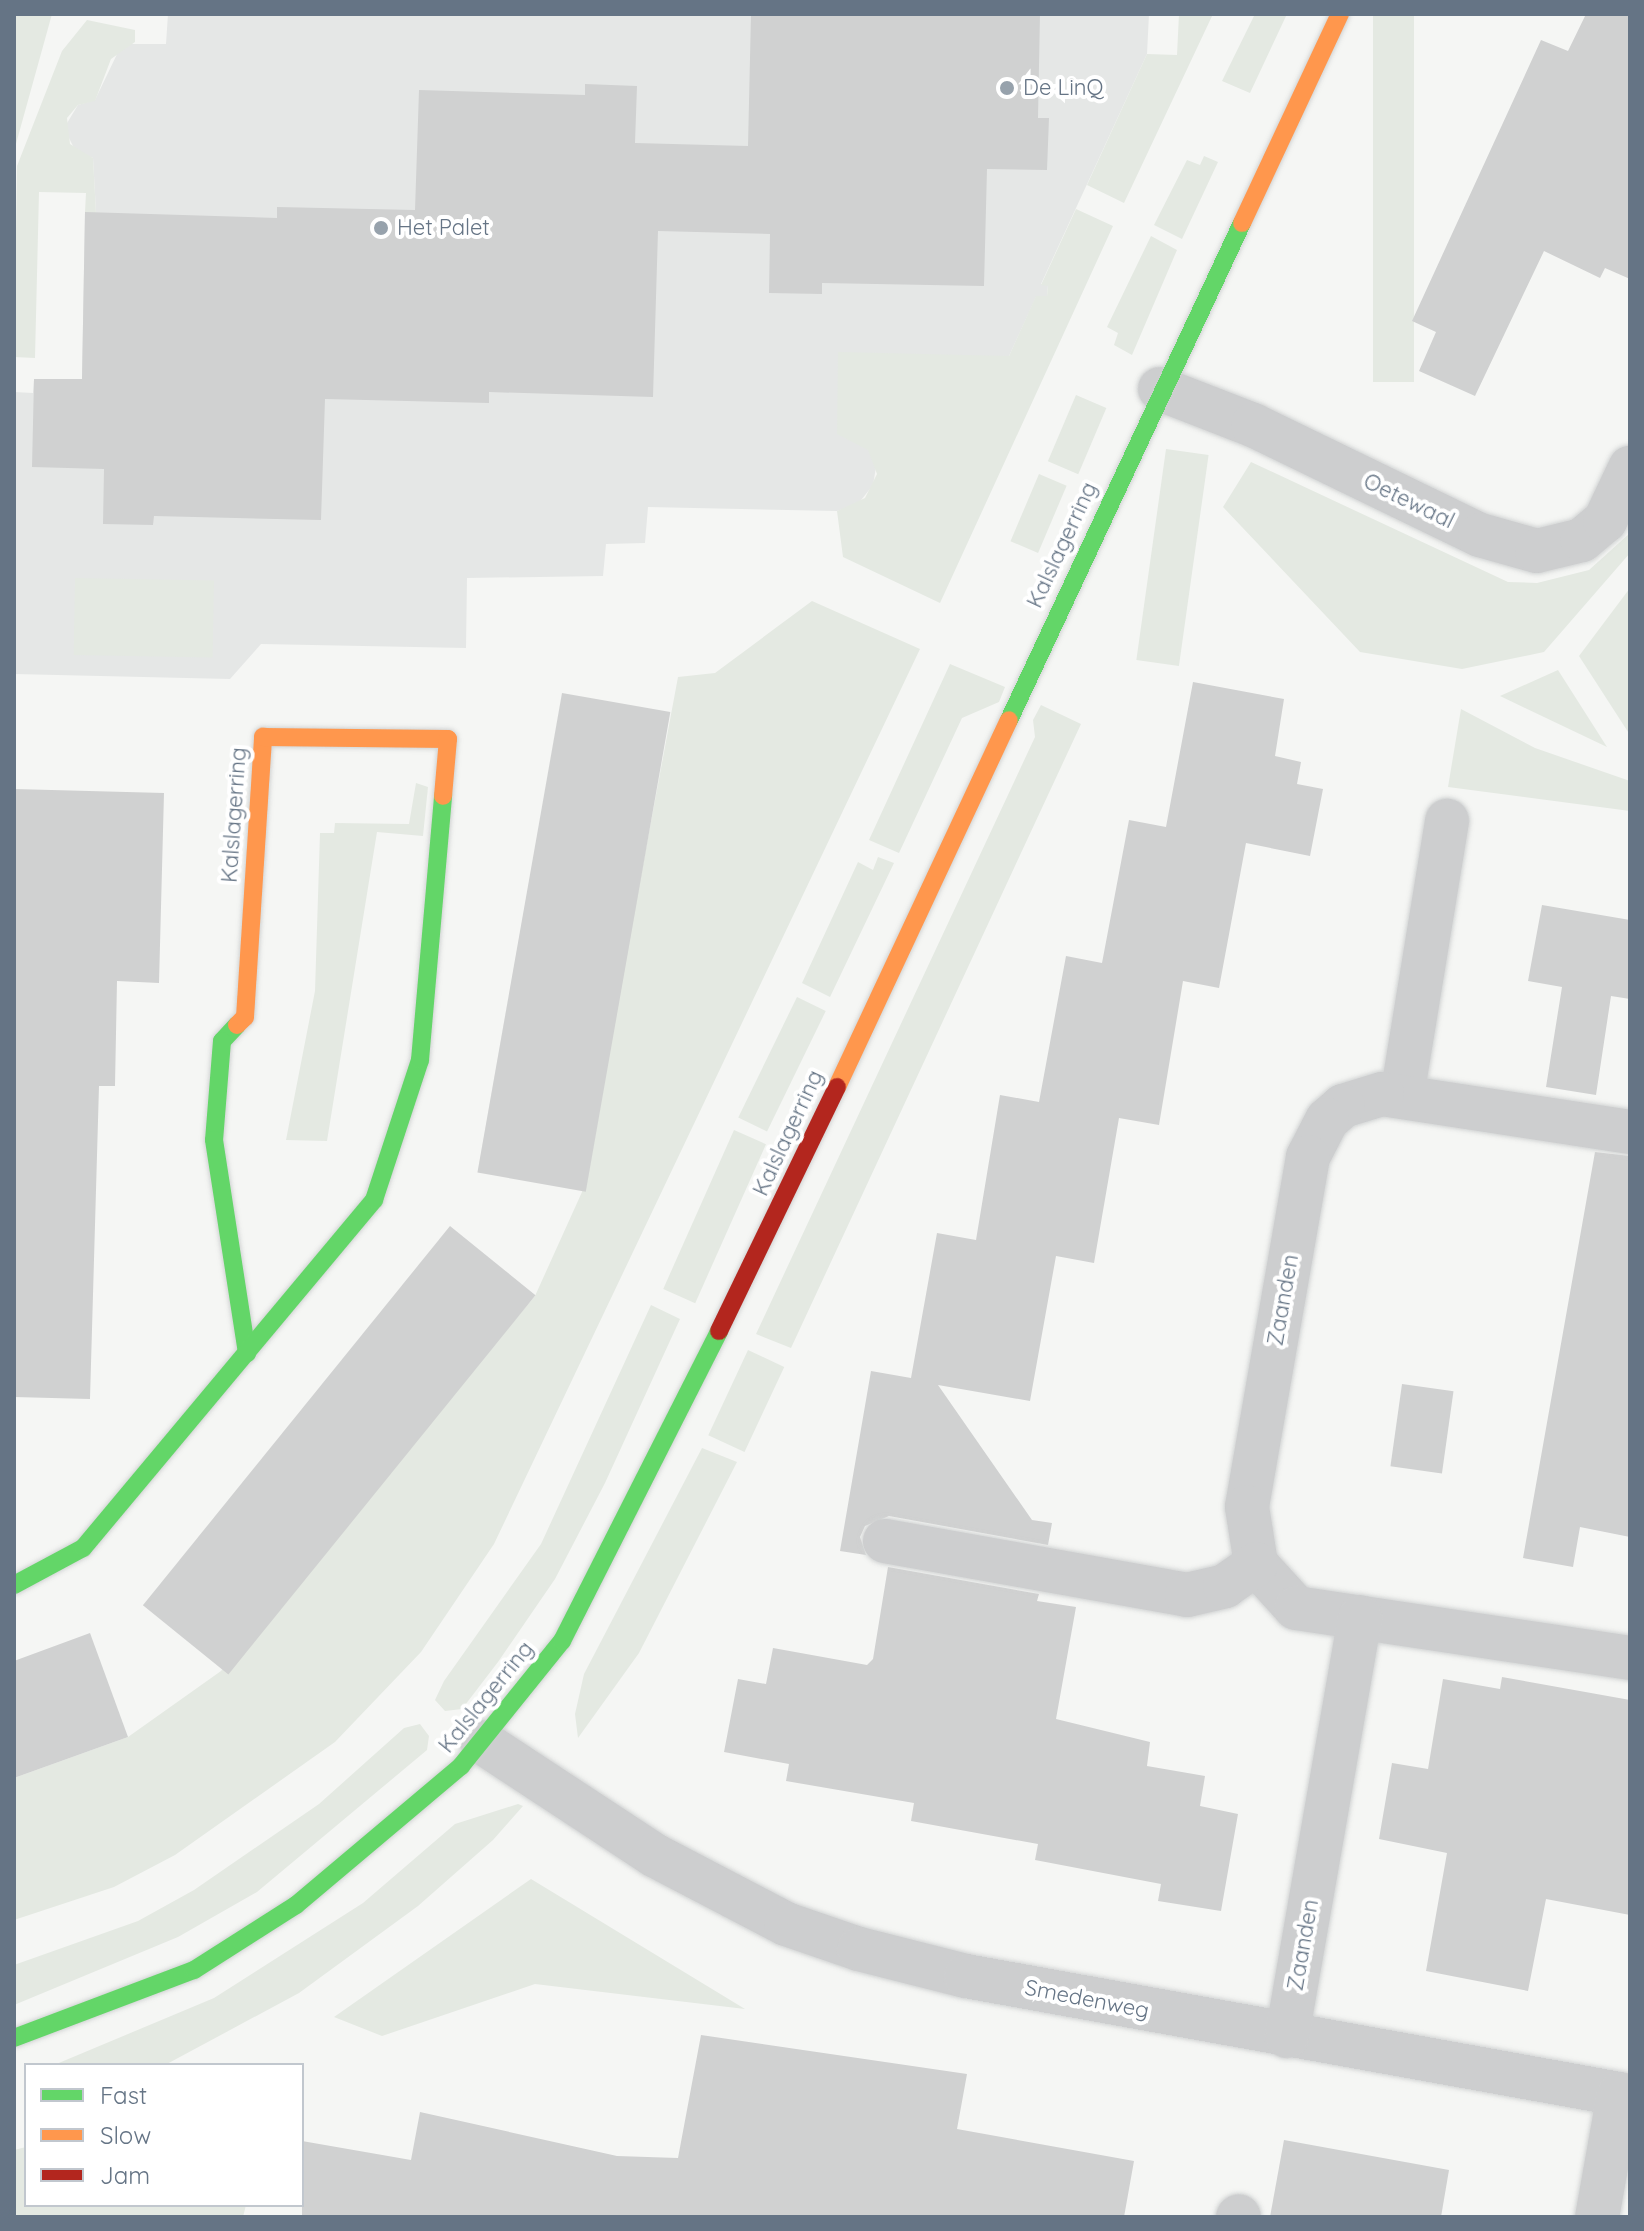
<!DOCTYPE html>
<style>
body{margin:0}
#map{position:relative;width:1644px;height:2231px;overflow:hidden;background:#f5f6f4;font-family:Quicksand,sans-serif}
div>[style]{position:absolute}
.built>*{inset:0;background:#e5e7e6}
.green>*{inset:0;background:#e4e9e2;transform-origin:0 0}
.building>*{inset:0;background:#d0d1d1;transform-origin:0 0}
.roads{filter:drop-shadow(0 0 2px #d2d4d4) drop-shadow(0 0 2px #d2d4d4)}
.street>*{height:44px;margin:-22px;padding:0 22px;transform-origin:22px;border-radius:22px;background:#cdcecf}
.fast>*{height:18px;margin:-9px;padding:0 9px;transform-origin:9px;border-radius:9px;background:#63d668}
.slow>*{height:18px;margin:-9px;padding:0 9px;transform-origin:9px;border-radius:9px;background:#ff974d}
.jam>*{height:18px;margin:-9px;padding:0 9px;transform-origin:9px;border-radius:9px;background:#b3261e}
.dots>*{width:22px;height:22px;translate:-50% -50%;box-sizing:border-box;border:4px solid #fff;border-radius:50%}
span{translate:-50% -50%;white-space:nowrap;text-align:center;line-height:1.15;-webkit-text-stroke:8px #fff;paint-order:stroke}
.poi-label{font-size:22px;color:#657485}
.left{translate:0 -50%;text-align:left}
.street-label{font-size:22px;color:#657485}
.frame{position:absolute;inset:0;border:16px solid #657485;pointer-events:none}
.legend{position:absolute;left:24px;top:2063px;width:280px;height:144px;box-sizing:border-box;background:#fff;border:2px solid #c1c7ce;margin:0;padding:10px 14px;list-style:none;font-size:24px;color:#657485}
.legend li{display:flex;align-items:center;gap:16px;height:40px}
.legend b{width:40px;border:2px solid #c1c7ce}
</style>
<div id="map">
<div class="built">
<i style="clip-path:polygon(168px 14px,1149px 14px,1147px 54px,1041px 284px,1048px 285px,1047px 297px,1036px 297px,1009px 356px,846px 435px,869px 450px,876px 467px,873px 485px,858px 504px,837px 511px,648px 507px,645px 543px,606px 544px,603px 576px,467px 578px,466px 648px,261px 644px,230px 679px,14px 674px,14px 392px,33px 393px,34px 379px,82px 379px,85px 212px,96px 212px,93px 158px,75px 150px,64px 128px,78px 105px,95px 100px,119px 50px,129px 44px,166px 44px)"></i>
</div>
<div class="green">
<i style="clip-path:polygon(14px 14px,52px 14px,14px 151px)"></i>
<i style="clip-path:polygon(1179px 14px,1213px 14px,1124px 203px,1087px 185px,1147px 54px,1177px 55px)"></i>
<i style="clip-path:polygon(1255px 14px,1287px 14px,1250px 93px,1222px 81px)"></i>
<i style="left:1373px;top:14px;width:41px;height:368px"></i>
<i style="clip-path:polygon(87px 20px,135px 30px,135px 42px,111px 59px,95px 101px,78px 105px,67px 118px,70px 144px,93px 158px,96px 213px,85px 212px,86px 193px,39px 192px,35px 358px,14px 357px,17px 166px,62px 51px)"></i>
<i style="clip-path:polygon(1204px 156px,1218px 162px,1182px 239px,1154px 225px,1187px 160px,1200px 165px)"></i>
<i style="clip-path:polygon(1076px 209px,1113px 226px,940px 603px,843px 557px,837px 511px,865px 498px,877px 474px,868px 450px,837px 434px,838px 352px,1009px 356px,1036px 296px,1047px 296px,1048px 286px,1041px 285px)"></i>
<i style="clip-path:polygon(1151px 236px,1177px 250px,1132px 355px,1114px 345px,1118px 333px,1107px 327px)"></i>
<i style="left:1076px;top:395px;width:33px;height:72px;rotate:23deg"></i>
<i style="left:1166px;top:449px;width:43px;height:213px;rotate:8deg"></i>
<i style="clip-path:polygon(1251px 462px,1508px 582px,1537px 583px,1589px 570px,1630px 533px,1630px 553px,1544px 652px,1462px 669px,1360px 652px,1223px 507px)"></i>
<i style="left:1039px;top:474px;width:30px;height:73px;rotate:23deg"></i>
<i style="left:75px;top:578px;width:139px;height:77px;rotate:1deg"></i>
<i style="clip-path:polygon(1630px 588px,1630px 735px,1579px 656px)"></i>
<i style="clip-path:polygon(812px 601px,920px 649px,494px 1544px,421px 1652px,335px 1742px,175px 1855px,114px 1887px,14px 1920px,14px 1778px,128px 1737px,221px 1671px,535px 1296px,582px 1192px,678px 677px,715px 673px)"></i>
<i style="clip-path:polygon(950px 664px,1005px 687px,999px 702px,962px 718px,899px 853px,869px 840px)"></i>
<i style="clip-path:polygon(1558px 670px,1607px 747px,1500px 696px)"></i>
<i style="clip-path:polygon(1041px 705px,1081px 724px,791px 1348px,756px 1334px,1035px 737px,1033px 720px)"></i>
<i style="clip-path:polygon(1461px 709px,1535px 748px,1630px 781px,1630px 811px,1448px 787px)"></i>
<i style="clip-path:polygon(416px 783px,428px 787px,423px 836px,377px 832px,327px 1141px,286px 1140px,315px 991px,320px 833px,334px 833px,335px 823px,409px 824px)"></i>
<i style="clip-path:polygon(878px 857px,894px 863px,830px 997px,802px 983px,858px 862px,873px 870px)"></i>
<i style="left:797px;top:997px;width:32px;height:134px;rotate:26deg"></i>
<i style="left:734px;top:1130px;width:35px;height:174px;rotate:24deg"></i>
<i style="clip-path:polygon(651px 1305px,680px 1319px,605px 1483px,555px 1579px,498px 1662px,462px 1709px,445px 1711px,435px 1700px,444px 1681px,541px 1544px)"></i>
<i style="left:748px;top:1350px;width:40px;height:94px;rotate:25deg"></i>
<i style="clip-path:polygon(702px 1448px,737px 1462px,639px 1653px,578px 1738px,575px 1714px,584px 1674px)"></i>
<i style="clip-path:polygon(420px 1724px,429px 1736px,427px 1750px,257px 1892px,178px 1937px,14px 2005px,14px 1965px,138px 1921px,194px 1890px,319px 1804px,404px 1728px)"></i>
<i style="clip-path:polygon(518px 1804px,523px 1806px,493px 1840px,418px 1906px,299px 1993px,165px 2065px,54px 2065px,214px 1998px,363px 1903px,455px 1824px)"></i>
<i style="clip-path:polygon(531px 1879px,745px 2009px,535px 1984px,382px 2036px,334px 2017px)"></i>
<i style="clip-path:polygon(26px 2147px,26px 2205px,246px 2205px,243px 2217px,14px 2217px,14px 2150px)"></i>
</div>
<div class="building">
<i style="clip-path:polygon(751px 14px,1040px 14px,1038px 118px,1049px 118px,1047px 170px,987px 169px,984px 286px,822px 283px,822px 294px,769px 293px,770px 234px,658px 231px,653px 397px,489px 392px,489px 403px,325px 399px,321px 520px,154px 516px,153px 525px,103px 524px,104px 469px,32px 467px,34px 379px,82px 379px,85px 212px,277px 218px,277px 207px,415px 210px,419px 90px,585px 95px,585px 84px,637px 86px,635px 143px,748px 146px)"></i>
<i style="clip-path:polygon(1586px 14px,1630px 14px,1630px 279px,1605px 268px,1600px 278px,1544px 251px,1475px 396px,1419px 371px,1436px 332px,1412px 321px,1541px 40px,1568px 51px)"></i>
<i style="clip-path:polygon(1193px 682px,1284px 699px,1275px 756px,1301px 762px,1297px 784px,1323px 789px,1310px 856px,1246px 843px,1219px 988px,1183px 981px,1159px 1125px,1119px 1118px,1094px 1263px,1056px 1256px,1030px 1401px,938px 1385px,1032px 1520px,1052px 1523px,1048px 1545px,889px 1516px,865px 1526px,860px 1537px,866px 1555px,840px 1551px,871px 1371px,911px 1378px,937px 1233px,976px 1240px,1000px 1095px,1039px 1102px,1066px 956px,1102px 963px,1129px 820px,1166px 827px)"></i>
<i style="left:562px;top:693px;width:110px;height:487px;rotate:10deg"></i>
<i style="clip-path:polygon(14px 789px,164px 793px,159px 983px,117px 981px,115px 1086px,99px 1086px,90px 1399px,14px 1397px)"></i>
<i style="clip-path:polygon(1542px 905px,1630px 920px,1630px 999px,1611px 996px,1596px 1095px,1546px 1087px,1562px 987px,1528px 981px)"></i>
<i style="clip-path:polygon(1595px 1152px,1630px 1156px,1630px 1537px,1580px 1527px,1573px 1567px,1523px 1558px)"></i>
<i style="left:450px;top:1226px;width:110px;height:488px;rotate:39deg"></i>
<i style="left:1402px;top:1384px;width:52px;height:83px;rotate:8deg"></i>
<i style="clip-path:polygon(888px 1567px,1039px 1594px,1037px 1601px,1076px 1607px,1056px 1719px,1150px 1742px,1147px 1766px,1205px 1776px,1200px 1806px,1238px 1814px,1221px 1911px,1158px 1901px,1161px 1884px,1035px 1860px,1038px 1844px,911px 1821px,914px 1803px,786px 1781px,789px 1764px,724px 1752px,738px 1679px,766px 1684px,773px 1648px,867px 1665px,873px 1659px)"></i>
<i style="clip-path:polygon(90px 1633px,128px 1737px,14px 1778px,14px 1661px)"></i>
<i style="clip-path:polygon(1502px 1677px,1630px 1700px,1630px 1915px,1546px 1899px,1528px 1991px,1426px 1971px,1447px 1853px,1379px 1839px,1392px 1763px,1428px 1769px,1443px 1679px,1500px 1689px)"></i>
<i style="clip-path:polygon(701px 2035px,967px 2074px,957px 2129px,1134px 2161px,1124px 2217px,302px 2217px,302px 2141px,411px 2160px,420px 2112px,617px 2156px,678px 2158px)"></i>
<i style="clip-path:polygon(1284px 2140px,1449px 2170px,1441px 2217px,1270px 2217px)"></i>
</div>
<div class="roads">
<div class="street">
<i style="left:1160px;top:389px;width:100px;rotate:21.2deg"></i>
<i style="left:1253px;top:425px;width:252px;rotate:25.9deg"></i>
<i style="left:1480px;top:535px;width:59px;rotate:15.7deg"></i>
<i style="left:1537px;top:551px;width:46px;rotate:-13.7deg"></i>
<i style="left:1582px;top:540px;width:30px;rotate:-40deg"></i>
<i style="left:1605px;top:521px;width:59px;rotate:-64.7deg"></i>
<i style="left:1402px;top:1096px;width:279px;rotate:-80.7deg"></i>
<i style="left:1630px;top:1132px;width:251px;rotate:-171.3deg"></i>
<i style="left:1382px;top:1094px;width:41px;rotate:162.9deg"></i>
<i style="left:1343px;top:1106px;width:21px;rotate:139deg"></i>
<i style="left:1327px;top:1120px;width:42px;rotate:117.2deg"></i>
<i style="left:1308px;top:1157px;width:355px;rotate:99.9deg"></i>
<i style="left:1247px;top:1507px;width:58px;rotate:81deg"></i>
<i style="left:1256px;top:1564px;width:59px;rotate:47.7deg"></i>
<i style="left:1296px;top:1608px;width:338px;rotate:8.5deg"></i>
<i style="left:885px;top:1541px;width:307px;rotate:10.1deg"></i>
<i style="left:1187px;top:1595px;width:39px;rotate:-13deg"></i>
<i style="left:1225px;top:1586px;width:38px;rotate:-35deg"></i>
<i style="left:482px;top:1742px;width:206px;rotate:33.3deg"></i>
<i style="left:654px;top:1855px;width:149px;rotate:27.6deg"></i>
<i style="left:786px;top:1924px;width:77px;rotate:18.9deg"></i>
<i style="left:859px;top:1949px;width:110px;rotate:14.2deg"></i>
<i style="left:966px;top:1976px;width:664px;rotate:10.24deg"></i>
<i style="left:1619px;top:2094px;width:125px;rotate:100.1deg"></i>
<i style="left:1287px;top:2036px;width:425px;rotate:-80.1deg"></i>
<i style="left:1238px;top:2217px;width:1px;rotate:-45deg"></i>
</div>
<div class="fast">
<i style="left:1009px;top:720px;width:549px;rotate:-64.88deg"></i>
<i style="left:237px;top:1025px;width:22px;rotate:133deg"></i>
<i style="left:222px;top:1041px;width:99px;rotate:94.6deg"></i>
<i style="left:214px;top:1140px;width:216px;rotate:81.2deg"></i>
<i style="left:14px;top:1585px;width:78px;rotate:-28.2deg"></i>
<i style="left:83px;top:1548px;width:454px;rotate:-50.1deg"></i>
<i style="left:374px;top:1200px;width:147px;rotate:-71.8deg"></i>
<i style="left:420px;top:1060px;width:265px;rotate:-85deg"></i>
<i style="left:14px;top:2038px;width:192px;rotate:-20.7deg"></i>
<i style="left:194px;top:1970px;width:121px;rotate:-32.5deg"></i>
<i style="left:296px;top:1905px;width:216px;rotate:-40.1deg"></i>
<i style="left:461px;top:1766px;width:161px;rotate:-51.1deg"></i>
<i style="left:562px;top:1641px;width:347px;rotate:-63.1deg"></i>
</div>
<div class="slow">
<i style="left:1242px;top:223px;width:231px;rotate:-64.9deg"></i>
<i style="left:237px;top:1025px;width:11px;rotate:-45deg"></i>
<i style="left:245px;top:1017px;width:281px;rotate:-86.3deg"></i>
<i style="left:263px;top:737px;width:185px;rotate:0.6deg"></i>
<i style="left:448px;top:739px;width:57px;rotate:95deg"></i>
<i style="left:837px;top:1087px;width:405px;rotate:-64.9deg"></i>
</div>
<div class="jam">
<i style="left:719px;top:1331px;width:271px;rotate:-64.2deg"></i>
</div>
</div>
<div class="dots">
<i style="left:1007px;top:88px;background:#97a2ac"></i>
<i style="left:381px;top:228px;background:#97a2ac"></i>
</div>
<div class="poi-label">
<span class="left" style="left:1023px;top:88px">De LinQ</span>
<span class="left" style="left:397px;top:228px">Het Palet</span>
</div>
<div class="street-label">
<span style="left:1409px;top:501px;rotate:26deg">Oetewaal</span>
<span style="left:1062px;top:545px;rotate:-65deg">Kalslagerring</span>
<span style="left:234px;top:815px;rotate:-86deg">Kalslagerring</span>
<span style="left:788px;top:1133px;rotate:-65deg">Kalslagerring</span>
<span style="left:1283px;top:1300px;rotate:-80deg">Zaanden</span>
<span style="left:486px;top:1697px;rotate:-51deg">Kalslagerring</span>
<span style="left:1303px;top:1945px;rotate:-80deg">Zaanden</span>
<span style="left:1087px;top:1999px;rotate:11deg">Smedenweg</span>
</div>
<div class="frame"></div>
<ul class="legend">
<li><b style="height:10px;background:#63d668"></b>Fast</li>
<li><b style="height:10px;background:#ff974d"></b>Slow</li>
<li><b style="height:10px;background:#b3261e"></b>Jam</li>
</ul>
</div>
